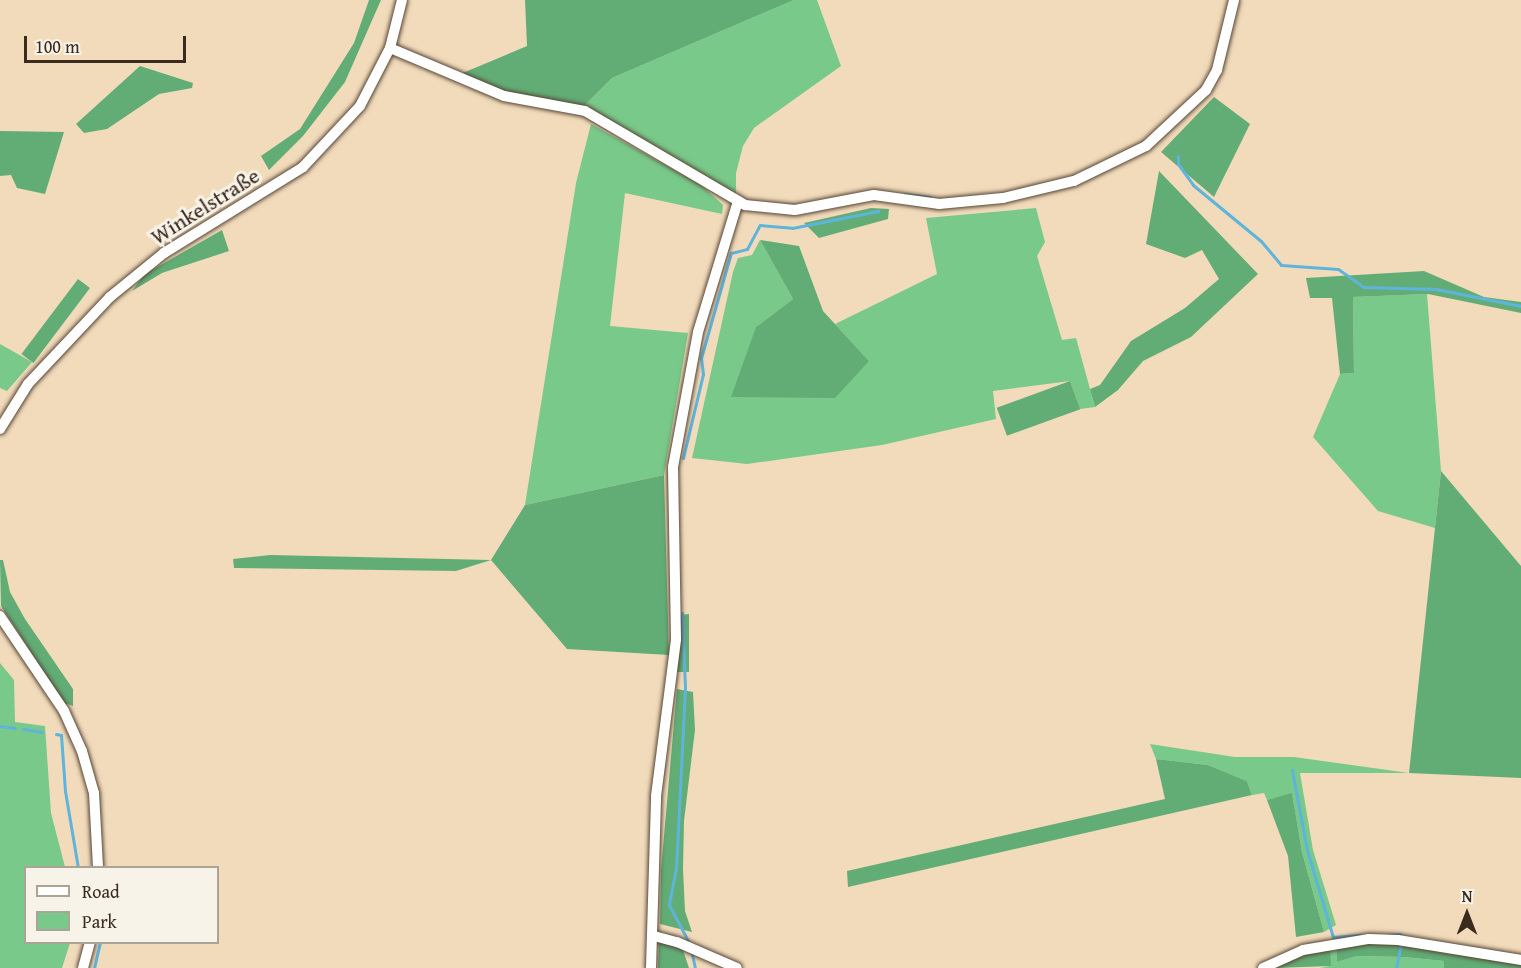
<!DOCTYPE html>
<meta charset="utf-8">
<style>
body{margin:0}
#map{position:relative;width:1521px;height:968px;overflow:hidden;background:#f2dbbb;font-family:"Gentium Book Plus",serif}
div>[style]{position:absolute}
.green>*{inset:0;background:#79c98a}
.forest>*{inset:0;background:#62ad76;transform-origin:0 0}
.stream>*{height:3px;margin:-1.5px;padding:0 1.5px;transform-origin:1.5px;border-radius:1.5px;background:#5eb4db}
.roads{filter:drop-shadow(0 0 2px #564536) drop-shadow(0 0 2px #564536)}
.street>*{height:10px;margin:-5px;padding:0 5px;transform-origin:5px;border-radius:5px;background:#fff}
span{translate:-50% -50%;white-space:nowrap;text-align:center;line-height:1.15;-webkit-text-stroke:6px #f7f3e8;paint-order:stroke}
.street-label{font-size:22px;color:#3b2a1e}
.legend{position:absolute;left:24px;top:866px;width:195px;height:78px;box-sizing:border-box;background:#f7f3e8;border:2px solid #aca397;margin:0;padding:8px 10px;list-style:none;font-size:18px;color:#3b2a1e}
.legend li{display:flex;align-items:center;gap:12px;height:30px}
.legend b{width:30px;border:2px solid #aca397}
.north{position:absolute;left:1437px;top:884px;width:60px;height:60px;-webkit-text-stroke:4px #f7f3e8;paint-order:stroke;rotate:0deg;font-size:16px;font-weight:700;line-height:24px;text-align:center;color:#3b2a1e}
.north::after{content:'';display:block;margin:auto;width:21px;height:27px;background:#3b2a1e;clip-path:polygon(50% 0,100% 100%,50% 72%,0 100%)}
.scale{position:absolute;left:24px;top:36px;width:162px;height:27px;box-sizing:border-box;border:3px solid #3b2a1e;border-top:0;padding-left:8px;font-size:18px;line-height:21px;white-space:nowrap;color:#3b2a1e;-webkit-text-stroke:4px #f7f3e8;paint-order:stroke}
</style>
<div id="map">
<div class="green">
<i style="clip-path:polygon(794px 0,817px 0,841px 66px,754px 128px,743px 146px,736px 173px,736px 196px,584px 106px,612px 78px)"></i>
<i style="clip-path:polygon(591px 124px,701px 185px,723px 205px,722px 214px,625px 193px,610px 326px,688px 333px,664px 475px,525px 505px,576px 183px)"></i>
<i style="clip-path:polygon(1036px 208px,1045px 242px,1037px 256px,1062px 340px,1076px 338px,1095px 407px,1080px 409px,1070px 381px,993px 391px,996px 419px,882px 445px,747px 464px,692px 458px,733px 272px,738px 258px,752px 255px,760px 240px,793px 299px,756px 327px,869px 361px,835px 324px,937px 274px,926px 218px)"></i>
<i style="clip-path:polygon(1427px 294px,1441px 471px,1435px 528px,1378px 511px,1313px 437px,1340px 374px,1354px 373px,1353px 297px)"></i>
<i style="clip-path:polygon(0 344px,32px 362px,7px 391px,0 388px)"></i>
<i style="clip-path:polygon(0 663px,14px 680px,15px 722px,45px 726px,51px 813px,65px 867px,26px 868px,26px 942px,70px 943px,62px 968px,0 968px)"></i>
<i style="clip-path:polygon(1150px 744px,1235px 757px,1294px 757px,1409px 773px,1300px 773px,1313px 850px,1336px 925px,1324px 932px,1302px 852px,1292px 794px,1267px 800px,1264px 793px,1252px 795px,1247px 781px,1208px 765px,1156px 759px)"></i>
<i style="clip-path:polygon(1336px 947px,1337px 962px,1357px 956px,1403px 957px,1444px 961px,1444px 968px,1320px 968px,1330px 966px,1330px 948px)"></i>
</div>
<div class="forest">
<i style="clip-path:polygon(369px 0,381px 0,345px 82px,303px 136px,269px 170px,261px 156px,300px 129px,354px 43px)"></i>
<i style="clip-path:polygon(525px 0,794px 0,612px 78px,584px 106px,503px 93px,458px 75px,527px 46px)"></i>
<i style="clip-path:polygon(140px 66px,193px 83px,192px 88px,159px 94px,107px 129px,84px 133px,76px 124px)"></i>
<i style="clip-path:polygon(1214px 97px,1250px 124px,1214px 197px,1161px 152px)"></i>
<i style="clip-path:polygon(0 131px,64px 132px,45px 194px,17px 188px,11px 175px,0 176px)"></i>
<i style="clip-path:polygon(1159px 171px,1258px 274px,1191px 337px,1143px 361px,1118px 390px,1095px 407px,1090px 389px,1100px 385px,1131px 341px,1185px 308px,1219px 279px,1202px 250px,1185px 258px,1146px 244px)"></i>
<i style="clip-path:polygon(871px 208px,889px 209px,888px 219px,819px 238px,804px 223px)"></i>
<i style="clip-path:polygon(222px 230px,229px 251px,162px 273px,132px 291px,145px 274px)"></i>
<i style="clip-path:polygon(760px 240px,799px 246px,823px 311px,869px 361px,835px 398px,731px 397px,756px 327px,793px 299px)"></i>
<i style="clip-path:polygon(1424px 271px,1484px 297px,1521px 302px,1521px 313px,1428px 294px,1353px 297px,1354px 373px,1340px 374px,1332px 298px,1310px 298px,1306px 278px)"></i>
<i style="left:78px;top:279px;width:15px;height:94px;rotate:37deg"></i>
<i style="left:1070px;top:381px;width:30px;height:78px;rotate:70deg"></i>
<i style="clip-path:polygon(1441px 471px,1521px 566px,1521px 778px,1409px 773px)"></i>
<i style="clip-path:polygon(664px 475px,669px 655px,567px 649px,491px 560px,456px 571px,234px 568px,233px 559px,270px 555px,491px 560px,525px 505px)"></i>
<i style="clip-path:polygon(0 560px,3px 560px,10px 592px,25px 619px,73px 689px,73px 706px,64px 703px,1px 606px)"></i>
<i style="clip-path:polygon(689px 614px,689px 672px,677px 672px,679px 615px)"></i>
<i style="clip-path:polygon(677px 689px,693px 692px,695px 730px,684px 821px,683px 869px,685px 911px,692px 932px,660px 924px,661px 870px)"></i>
<i style="clip-path:polygon(1156px 759px,1208px 765px,1247px 781px,1252px 795px,848px 887px,847px 871px,1165px 799px)"></i>
<i style="clip-path:polygon(1292px 793px,1302px 852px,1324px 932px,1296px 937px,1288px 856px,1267px 800px)"></i>
<i style="clip-path:polygon(659px 941px,682px 947px,689px 968px,658px 968px)"></i>
<i style="clip-path:polygon(1362px 943px,1404px 945px,1521px 963px,1521px 968px,1444px 968px,1444px 961px,1403px 957px,1357px 956px,1337px 962px,1336px 947px)"></i>
<i style="clip-path:polygon(1330px 948px,1331px 966px,1275px 968px,1305px 954px)"></i>
</div>
<div class="stream">
<i style="left:1178px;top:156px;width:8px;rotate:90deg"></i>
<i style="left:1178px;top:164px;width:26px;rotate:54deg"></i>
<i style="left:1193px;top:185px;width:88px;rotate:39.5deg"></i>
<i style="left:1261px;top:241px;width:31px;rotate:50deg"></i>
<i style="left:1281px;top:265px;width:57px;rotate:4deg"></i>
<i style="left:1338px;top:269px;width:32px;rotate:35deg"></i>
<i style="left:1364px;top:287px;width:72px;rotate:1.6deg"></i>
<i style="left:1436px;top:289px;width:87px;rotate:11.3deg"></i>
<i style="left:905px;top:194px;width:25px;rotate:7deg"></i>
<i style="left:683px;top:458px;width:86px;rotate:-76.6deg"></i>
<i style="left:703px;top:374px;width:16px;rotate:-97deg"></i>
<i style="left:701px;top:358px;width:109px;rotate:-74.1deg"></i>
<i style="left:731px;top:253px;width:16px;rotate:-14deg"></i>
<i style="left:747px;top:249px;width:27px;rotate:-62deg"></i>
<i style="left:760px;top:225px;width:32px;rotate:5deg"></i>
<i style="left:792px;top:228px;width:88px;rotate:-11.2deg"></i>
<i style="left:682px;top:613px;width:74px;rotate:87.7deg"></i>
<i style="left:685px;top:687px;width:181px;rotate:92.8deg"></i>
<i style="left:676px;top:868px;width:38px;rotate:101deg"></i>
<i style="left:669px;top:905px;width:40px;rotate:62deg"></i>
<i style="left:0;top:726px;width:15px;rotate:8deg"></i>
<i style="left:23px;top:729px;width:19px;rotate:9deg"></i>
<i style="left:56px;top:734px;width:5px;rotate:11deg"></i>
<i style="left:61px;top:735px;width:56px;rotate:85.9deg"></i>
<i style="left:65px;top:791px;width:78px;rotate:80.4deg"></i>
<i style="left:1292px;top:770px;width:81px;rotate:79.4deg"></i>
<i style="left:1307px;top:850px;width:91px;rotate:73.4deg"></i>
<i style="left:1333px;top:937px;width:27px;rotate:-4deg"></i>
<i style="left:1387px;top:935px;width:13px;rotate:-4deg"></i>
<i style="left:692px;top:954px;width:14px;rotate:78deg"></i>
<i style="left:94px;top:968px;width:27px;rotate:-77deg"></i>
<i style="left:1396px;top:968px;width:24px;rotate:-78deg"></i>
</div>
<div class="roads">
<div class="street">
<i style="left:390px;top:48px;width:124px;rotate:22.8deg"></i>
<i style="left:504px;top:96px;width:82px;rotate:10.5deg"></i>
<i style="left:585px;top:111px;width:186px;rotate:30.4deg"></i>
<i style="left:745px;top:205px;width:50px;rotate:5.7deg"></i>
<i style="left:795px;top:210px;width:80px;rotate:-10.8deg"></i>
<i style="left:874px;top:195px;width:66px;rotate:7.9deg"></i>
<i style="left:939px;top:204px;width:64px;rotate:-5.4deg"></i>
<i style="left:1003px;top:198px;width:73px;rotate:-13.5deg"></i>
<i style="left:1074px;top:181px;width:80px;rotate:-25.9deg"></i>
<i style="left:1146px;top:146px;width:82px;rotate:-43deg"></i>
<i style="left:1206px;top:90px;width:23px;rotate:-61deg"></i>
<i style="left:1217px;top:70px;width:72px;rotate:-76.3deg"></i>
<i style="left:0;top:429px;width:53px;rotate:-58.1deg"></i>
<i style="left:28px;top:384px;width:120px;rotate:-46.7deg"></i>
<i style="left:110px;top:297px;width:70px;rotate:-39.2deg"></i>
<i style="left:164px;top:253px;width:163px;rotate:-31.7deg"></i>
<i style="left:303px;top:167px;width:83px;rotate:-46.9deg"></i>
<i style="left:360px;top:106px;width:65px;rotate:-62.7deg"></i>
<i style="left:390px;top:48px;width:49px;rotate:-76deg"></i>
<i style="left:0;top:616px;width:115px;rotate:56deg"></i>
<i style="left:64px;top:711px;width:44px;rotate:65.8deg"></i>
<i style="left:82px;top:751px;width:44px;rotate:74.1deg"></i>
<i style="left:94px;top:793px;width:75px;rotate:86.9deg"></i>
<i style="left:654px;top:936px;width:24px;rotate:15deg"></i>
<i style="left:677px;top:942px;width:65px;rotate:23.4deg"></i>
<i style="left:83px;top:968px;width:27px;rotate:-75deg"></i>
<i style="left:651px;top:968px;width:172px;rotate:-88.3deg"></i>
<i style="left:656px;top:796px;width:158px;rotate:-82.7deg"></i>
<i style="left:676px;top:639px;width:172px;rotate:-91deg"></i>
<i style="left:673px;top:467px;width:137px;rotate:-79.5deg"></i>
<i style="left:698px;top:332px;width:137px;rotate:-73deg"></i>
<i style="left:1263px;top:968px;width:44px;rotate:-24.2deg"></i>
<i style="left:1303px;top:950px;width:67px;rotate:-9.5deg"></i>
<i style="left:1369px;top:939px;width:29px;rotate:2deg"></i>
<i style="left:1398px;top:940px;width:125px;rotate:9.2deg"></i>
</div>
</div>
<div class="street-label">
<span style="left:205px;top:206px;rotate:-32deg">Winkelstraße</span>
</div>
<ul class="legend">
<li><b style="height:8px;background:#fff"></b>Road</li>
<li><b style="height:16px;background:#79c98a"></b>Park</li>
</ul>
<div class="north">N</div>
<div class="scale">100 m</div>
</div>
